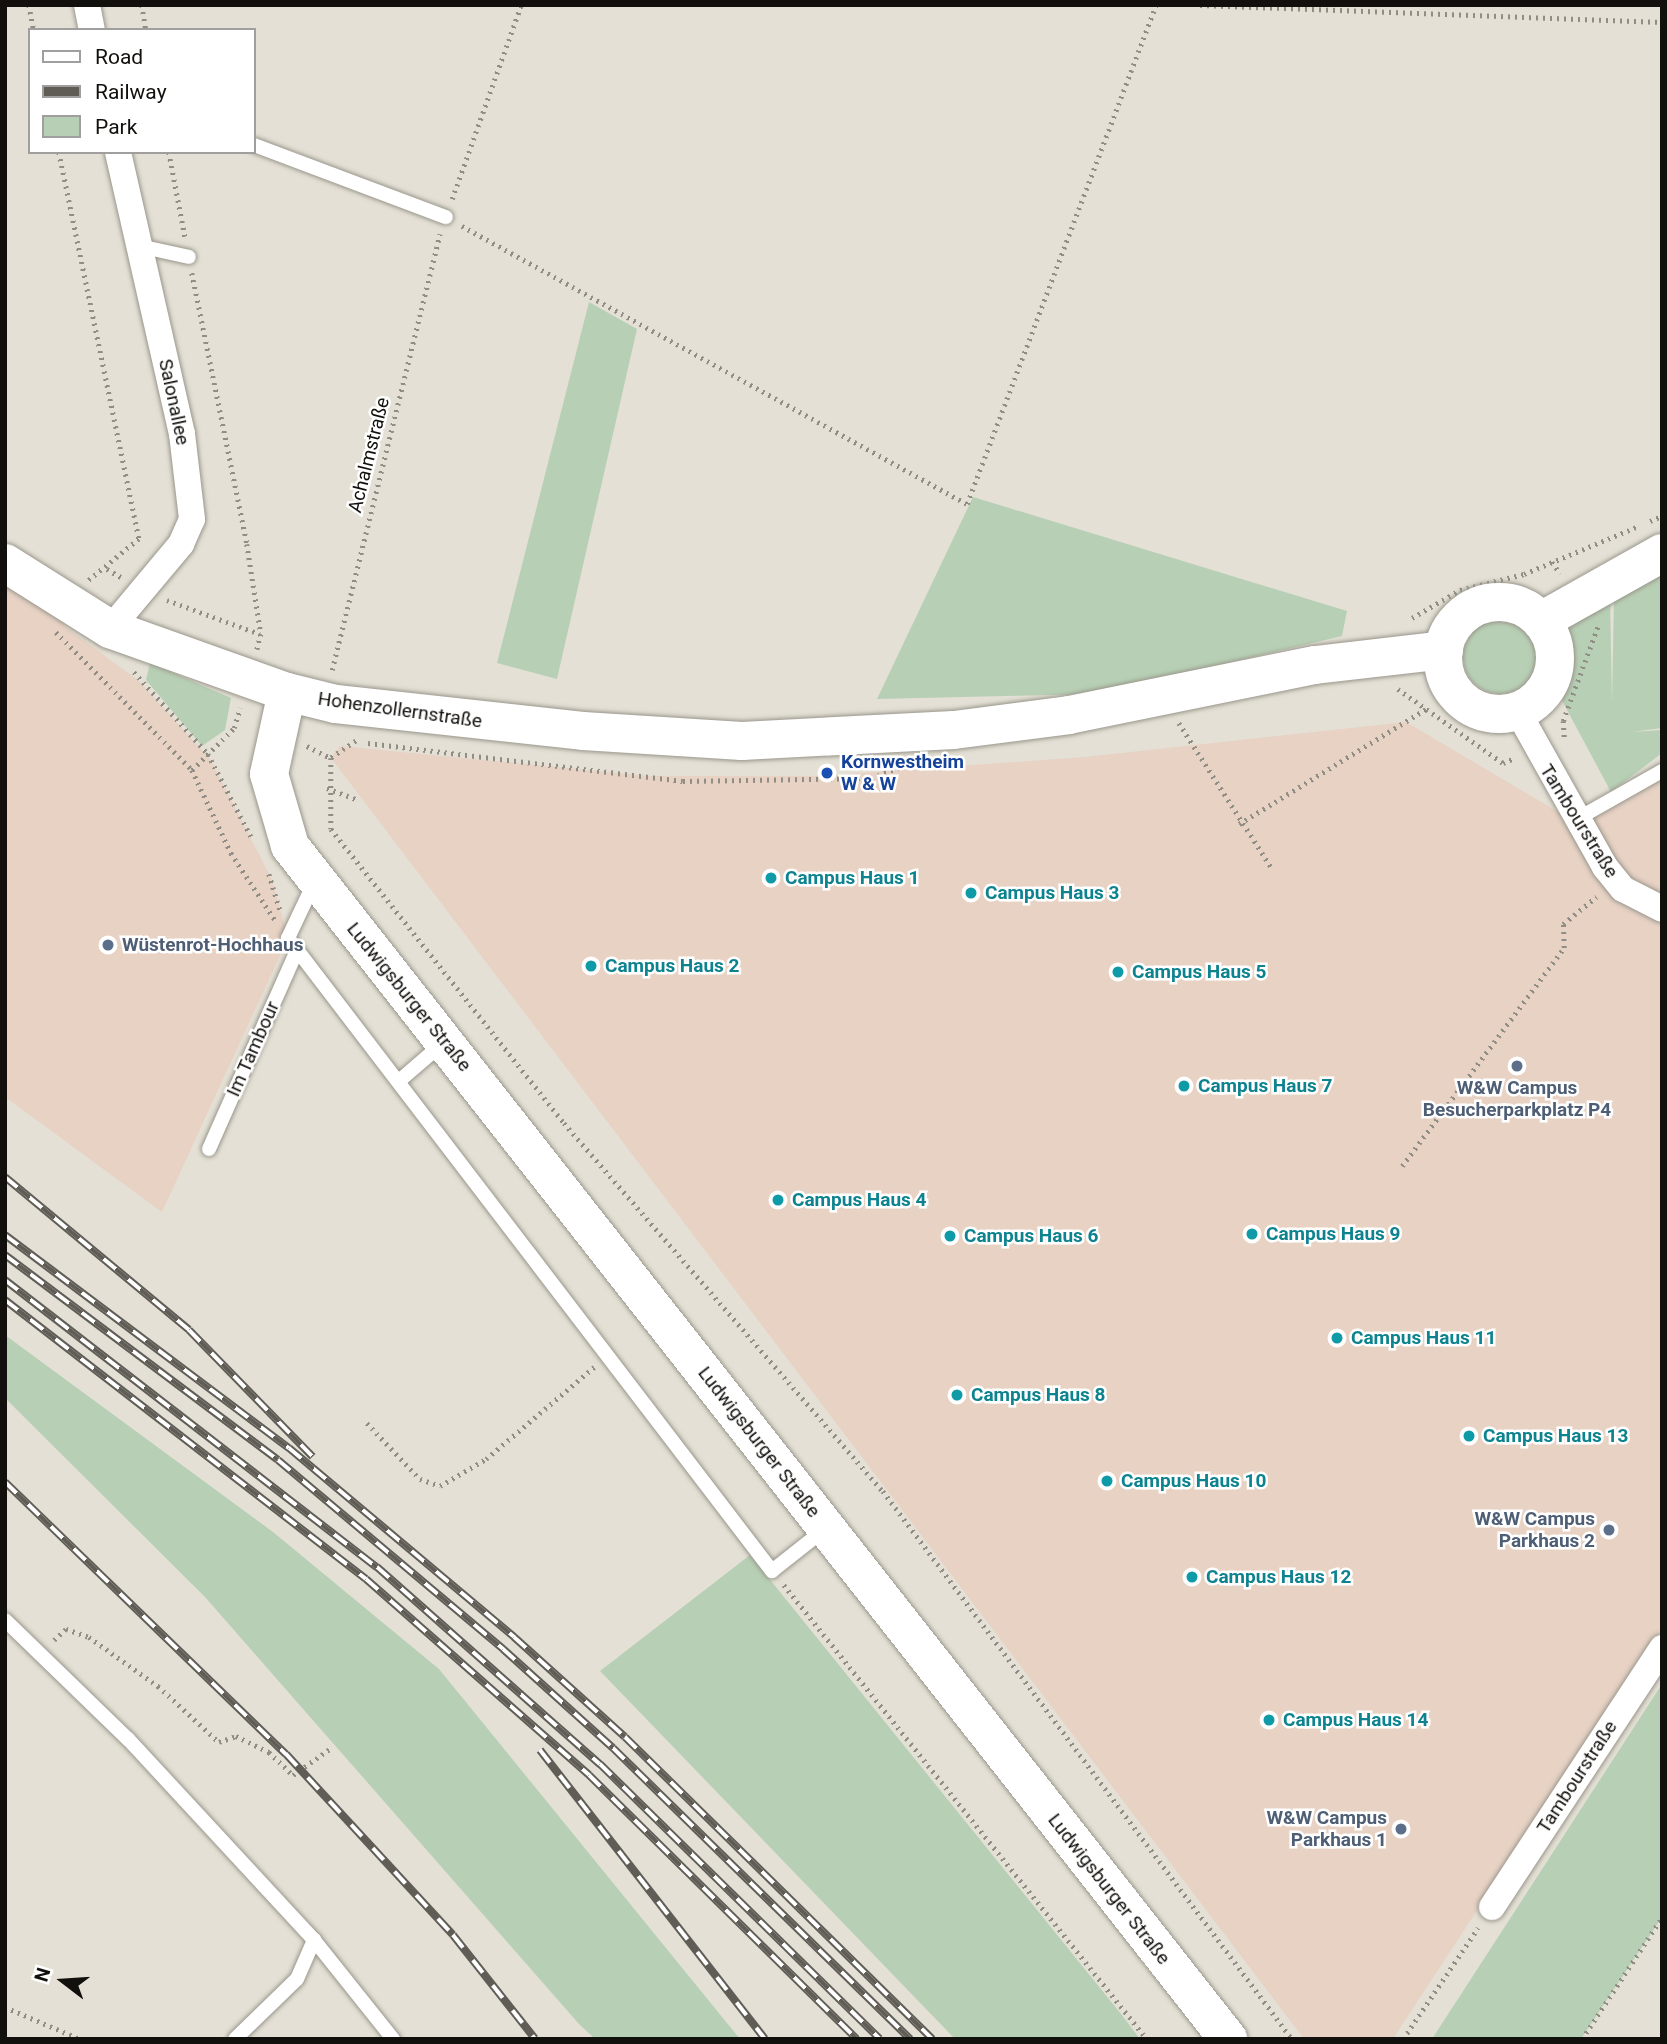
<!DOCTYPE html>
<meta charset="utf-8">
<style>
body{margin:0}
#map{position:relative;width:1667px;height:2044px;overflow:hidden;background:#e4e0d5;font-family:Roboto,sans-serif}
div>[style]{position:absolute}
.commercial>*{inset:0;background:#e7d2c4}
.green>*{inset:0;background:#b7d0b5}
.round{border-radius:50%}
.path>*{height:4.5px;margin-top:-2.25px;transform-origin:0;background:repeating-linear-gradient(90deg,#908d85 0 2px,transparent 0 7px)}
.roads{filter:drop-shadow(0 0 2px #9a968c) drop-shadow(0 0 2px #9a968c)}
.service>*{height:14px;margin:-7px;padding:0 7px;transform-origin:7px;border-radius:7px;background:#fff}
.minor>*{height:26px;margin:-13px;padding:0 13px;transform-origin:13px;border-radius:13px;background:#fff}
.secondary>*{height:38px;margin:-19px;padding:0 19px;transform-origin:19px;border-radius:19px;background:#fff}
.secondary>.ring{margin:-19px;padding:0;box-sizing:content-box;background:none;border:38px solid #fff;border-radius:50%}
.rail>*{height:8px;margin-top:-4px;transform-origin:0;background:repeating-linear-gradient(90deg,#fff 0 16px,#605d57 0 32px);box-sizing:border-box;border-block:2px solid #605d57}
.dots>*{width:19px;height:19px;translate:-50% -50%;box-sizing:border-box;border:4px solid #fff;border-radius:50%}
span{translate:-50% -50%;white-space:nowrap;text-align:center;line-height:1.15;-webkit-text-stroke:5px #fff;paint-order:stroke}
.street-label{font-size:19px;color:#12100d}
.transit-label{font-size:19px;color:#164399;font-weight:700}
.left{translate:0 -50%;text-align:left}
.culture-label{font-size:19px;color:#0d838f;font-weight:700}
.service-label{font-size:19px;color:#4e5e75;font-weight:700}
.right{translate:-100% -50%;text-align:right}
.frame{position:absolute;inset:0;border:7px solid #12100d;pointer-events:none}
.legend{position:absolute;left:28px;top:28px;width:228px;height:126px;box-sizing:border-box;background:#fff;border:2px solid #a09f9e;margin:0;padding:9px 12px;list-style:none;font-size:21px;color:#12100d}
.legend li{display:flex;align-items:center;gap:14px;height:35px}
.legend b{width:35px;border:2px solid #a09f9e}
.north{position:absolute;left:28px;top:1946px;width:70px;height:70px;-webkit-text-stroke:5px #fff;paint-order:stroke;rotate:287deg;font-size:19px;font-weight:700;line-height:28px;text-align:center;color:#12100d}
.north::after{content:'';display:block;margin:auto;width:24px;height:32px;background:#12100d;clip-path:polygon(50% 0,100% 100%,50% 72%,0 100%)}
</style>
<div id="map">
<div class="commercial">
<i style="clip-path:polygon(5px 563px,72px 607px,64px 626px,139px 681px,210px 759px,272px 880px,288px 938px,162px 1212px,5px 1097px)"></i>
<i style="clip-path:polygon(1406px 722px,1577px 823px,1662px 768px,1662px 1627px,1393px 2039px,1304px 2039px,331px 758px,340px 746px,649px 776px,818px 776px,1085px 757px)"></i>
</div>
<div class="green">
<i style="clip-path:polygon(589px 302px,637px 329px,557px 679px,497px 663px)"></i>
<i style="clip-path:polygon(973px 497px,1347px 611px,1342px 636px,1096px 694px,877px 699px)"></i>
<i style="clip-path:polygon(1662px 568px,1662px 728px,1632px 732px,1662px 730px,1662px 753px,1611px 792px,1559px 695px,1568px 619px,1610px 597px,1612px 703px,1614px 595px)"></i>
<i class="round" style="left:1463px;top:620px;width:74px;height:74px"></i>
<i style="clip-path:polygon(150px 663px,231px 698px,225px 730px,202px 746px,146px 680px)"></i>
<i style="clip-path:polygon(5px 1335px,273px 1532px,439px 1669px,740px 2039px,595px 2039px,579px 2024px,205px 1597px,5px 1398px)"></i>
<i style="clip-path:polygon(750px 1555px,1121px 2014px,1140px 2039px,955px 2039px,600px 1671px)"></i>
<i style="clip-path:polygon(1662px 1684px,1662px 1917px,1581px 2039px,1432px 2039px)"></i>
</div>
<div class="path">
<i style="left:29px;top:5px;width:25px;rotate:79deg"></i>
<i style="left:142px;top:5px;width:25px;rotate:81deg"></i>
<i style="left:1200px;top:5px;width:462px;rotate:2.1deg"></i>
<i style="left:59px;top:152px;width:395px;rotate:78.3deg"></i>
<i style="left:139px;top:539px;width:65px;rotate:140.6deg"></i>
<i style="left:169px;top:152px;width:86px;rotate:79.3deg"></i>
<i style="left:452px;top:199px;width:206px;rotate:-70.4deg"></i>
<i style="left:462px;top:226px;width:576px;rotate:28.83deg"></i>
<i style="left:967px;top:504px;width:534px;rotate:-69.26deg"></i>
<i style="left:192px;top:273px;width:277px;rotate:78.5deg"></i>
<i style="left:247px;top:544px;width:91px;rotate:81.2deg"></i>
<i style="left:261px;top:634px;width:16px;rotate:104deg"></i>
<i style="left:1650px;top:521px;width:13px;rotate:-23deg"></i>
<i style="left:1552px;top:562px;width:14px;rotate:54deg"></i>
<i style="left:107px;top:569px;width:16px;rotate:30deg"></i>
<i style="left:167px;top:600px;width:99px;rotate:20.1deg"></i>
<i style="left:1412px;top:618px;width:56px;rotate:-30.3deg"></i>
<i style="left:1460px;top:590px;width:66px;rotate:-14deg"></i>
<i style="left:1524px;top:574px;width:125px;rotate:-22.7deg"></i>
<i style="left:56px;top:632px;width:194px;rotate:45.4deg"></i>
<i style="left:192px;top:770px;width:92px;rotate:64.8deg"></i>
<i style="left:231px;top:853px;width:80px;rotate:56.7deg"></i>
<i style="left:332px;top:670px;width:449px;rotate:-76.1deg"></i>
<i style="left:134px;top:672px;width:110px;rotate:47.9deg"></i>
<i style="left:208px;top:754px;width:95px;rotate:62.4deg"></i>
<i style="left:1398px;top:689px;width:128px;rotate:35.2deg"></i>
<i style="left:1503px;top:763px;width:12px;rotate:-24deg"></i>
<i style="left:1179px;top:723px;width:171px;rotate:57.4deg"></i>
<i style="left:1564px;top:737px;width:16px;rotate:-94deg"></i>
<i style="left:1563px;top:721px;width:101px;rotate:-69.8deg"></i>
<i style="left:356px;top:741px;width:30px;rotate:146deg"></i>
<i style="left:331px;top:758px;width:71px;rotate:90deg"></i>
<i style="left:331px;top:829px;width:375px;rotate:51.6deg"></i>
<i style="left:564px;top:1123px;width:487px;rotate:49.1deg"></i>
<i style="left:883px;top:1491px;width:684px;rotate:53.26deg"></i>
<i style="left:368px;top:743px;width:317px;rotate:6.9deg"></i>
<i style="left:683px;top:781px;width:188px;rotate:-0.9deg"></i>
<i style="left:871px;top:778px;width:35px;rotate:-20deg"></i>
<i style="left:307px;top:746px;width:27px;rotate:27deg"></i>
<i style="left:192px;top:770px;width:59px;rotate:-45deg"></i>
<i style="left:234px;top:728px;width:21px;rotate:-73deg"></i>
<i style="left:327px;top:788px;width:34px;rotate:21deg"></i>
<i style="left:1239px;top:824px;width:223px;rotate:-31.6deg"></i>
<i style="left:269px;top:874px;width:37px;rotate:73deg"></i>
<i style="left:1402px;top:1166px;width:272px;rotate:-53.4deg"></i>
<i style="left:1564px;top:948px;width:24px;rotate:-92deg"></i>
<i style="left:1563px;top:924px;width:43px;rotate:-39.3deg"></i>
<i style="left:367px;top:1423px;width:77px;rotate:46.6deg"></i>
<i style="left:420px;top:1479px;width:21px;rotate:19deg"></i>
<i style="left:440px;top:1486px;width:53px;rotate:-30.4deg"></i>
<i style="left:486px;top:1459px;width:142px;rotate:-40.4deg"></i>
<i style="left:784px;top:1585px;width:581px;rotate:51.36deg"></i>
<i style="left:54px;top:1640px;width:16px;rotate:-43deg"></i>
<i style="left:66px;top:1629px;width:24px;rotate:19deg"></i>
<i style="left:89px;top:1637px;width:85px;rotate:35.4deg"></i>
<i style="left:158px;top:1686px;width:83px;rotate:42.6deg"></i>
<i style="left:219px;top:1742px;width:18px;rotate:-19deg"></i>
<i style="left:236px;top:1736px;width:37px;rotate:26deg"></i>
<i style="left:269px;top:1752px;width:33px;rotate:44deg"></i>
<i style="left:293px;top:1775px;width:47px;rotate:-35.4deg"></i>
<i style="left:5px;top:2007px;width:82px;rotate:23.1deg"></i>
<i style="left:1403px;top:2039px;width:134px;rotate:-56deg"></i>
<i style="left:1582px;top:2039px;width:146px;rotate:-56.7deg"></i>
</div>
<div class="roads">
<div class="service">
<i style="left:254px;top:145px;width:205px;rotate:20.6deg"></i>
<i style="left:139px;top:246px;width:51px;rotate:12.4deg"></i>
<i style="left:1577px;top:819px;width:98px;rotate:-29.5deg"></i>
<i style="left:314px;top:883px;width:61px;rotate:115.3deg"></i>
<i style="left:288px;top:938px;width:797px;rotate:52.6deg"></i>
<i style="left:772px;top:1571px;width:68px;rotate:-38.4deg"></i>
<i style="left:399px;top:1081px;width:58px;rotate:-40.8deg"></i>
<i style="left:209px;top:1149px;width:218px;rotate:-66.1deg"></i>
<i style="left:5px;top:1620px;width:171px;rotate:44.1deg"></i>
<i style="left:128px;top:1739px;width:274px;rotate:47.2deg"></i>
<i style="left:314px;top:1940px;width:127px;rotate:51.4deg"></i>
<i style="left:235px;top:2039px;width:86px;rotate:-44.1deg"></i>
<i style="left:297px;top:1979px;width:43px;rotate:-66.4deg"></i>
</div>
<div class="minor">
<i style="left:87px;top:5px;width:25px;rotate:79deg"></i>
<i style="left:110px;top:629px;width:111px;rotate:-50.1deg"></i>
<i style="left:181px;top:544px;width:27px;rotate:-66deg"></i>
<i style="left:192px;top:519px;width:86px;rotate:-96.7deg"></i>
<i style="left:182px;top:434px;width:289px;rotate:-102.8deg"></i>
<i style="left:1518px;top:712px;width:178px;rotate:60.7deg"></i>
<i style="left:1605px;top:867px;width:28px;rotate:51deg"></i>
<i style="left:1623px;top:889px;width:44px;rotate:27.1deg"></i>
<i style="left:1492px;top:1907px;width:310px;rotate:-56.7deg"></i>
</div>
<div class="secondary">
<i style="left:5px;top:563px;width:124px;rotate:32.2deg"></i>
<i style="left:110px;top:629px;width:188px;rotate:19.6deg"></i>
<i style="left:287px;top:692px;width:50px;rotate:13.8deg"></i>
<i style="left:336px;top:704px;width:248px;rotate:6.2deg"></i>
<i style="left:583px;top:731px;width:159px;rotate:3.6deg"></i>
<i style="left:742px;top:741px;width:212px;rotate:-3deg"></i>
<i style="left:954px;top:730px;width:116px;rotate:-7.4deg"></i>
<i style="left:1069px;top:715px;width:251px;rotate:-11.5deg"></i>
<i style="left:1315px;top:665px;width:130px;rotate:-6.6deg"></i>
<i class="ring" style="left:1443px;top:602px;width:74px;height:74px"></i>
<i style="left:1541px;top:621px;width:139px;rotate:-29.3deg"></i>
<i style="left:287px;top:692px;width:84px;rotate:102.4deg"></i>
<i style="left:269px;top:774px;width:75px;rotate:73.7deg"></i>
<i style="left:290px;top:846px;width:1518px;rotate:51.82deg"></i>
</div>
</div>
<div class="rail">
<i style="left:5px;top:1177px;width:239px;rotate:39.7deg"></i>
<i style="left:189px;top:1330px;width:177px;rotate:45.7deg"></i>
<i style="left:5px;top:1235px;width:355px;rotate:36.9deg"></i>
<i style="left:289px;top:1448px;width:294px;rotate:40deg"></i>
<i style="left:514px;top:1637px;width:149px;rotate:42deg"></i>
<i style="left:625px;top:1737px;width:431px;rotate:44.5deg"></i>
<i style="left:5px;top:1255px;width:341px;rotate:36.9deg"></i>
<i style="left:278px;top:1460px;width:294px;rotate:40deg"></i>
<i style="left:503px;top:1649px;width:148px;rotate:42deg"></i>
<i style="left:613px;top:1748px;width:416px;rotate:44.4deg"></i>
<i style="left:5px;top:1280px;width:470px;rotate:37.7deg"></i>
<i style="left:377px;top:1567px;width:298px;rotate:41.5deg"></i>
<i style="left:600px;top:1764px;width:392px;rotate:44.5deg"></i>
<i style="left:5px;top:1300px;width:456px;rotate:37.7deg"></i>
<i style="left:366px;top:1579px;width:297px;rotate:41.3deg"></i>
<i style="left:589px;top:1775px;width:376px;rotate:44.6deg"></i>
<i style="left:5px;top:1482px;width:391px;rotate:44.1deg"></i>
<i style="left:286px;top:1754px;width:246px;rotate:47.3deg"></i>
<i style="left:453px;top:1935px;width:132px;rotate:51.7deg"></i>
<i style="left:540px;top:1750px;width:366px;rotate:52.1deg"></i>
</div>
<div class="dots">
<i style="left:827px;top:773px;background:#1a4fb4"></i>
<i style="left:771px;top:878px;background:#0f9aa8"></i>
<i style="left:971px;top:893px;background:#0f9aa8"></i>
<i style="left:108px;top:945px;background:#5c6f8a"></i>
<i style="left:591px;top:966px;background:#0f9aa8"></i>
<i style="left:1118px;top:972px;background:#0f9aa8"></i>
<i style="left:1517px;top:1066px;background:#5c6f8a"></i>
<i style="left:1184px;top:1086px;background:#0f9aa8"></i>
<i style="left:778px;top:1200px;background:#0f9aa8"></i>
<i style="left:1252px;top:1234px;background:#0f9aa8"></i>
<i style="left:950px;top:1236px;background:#0f9aa8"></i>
<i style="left:1337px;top:1338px;background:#0f9aa8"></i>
<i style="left:957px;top:1395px;background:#0f9aa8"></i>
<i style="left:1469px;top:1436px;background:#0f9aa8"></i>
<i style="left:1107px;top:1481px;background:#0f9aa8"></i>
<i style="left:1609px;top:1530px;background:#5c6f8a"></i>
<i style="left:1192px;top:1577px;background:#0f9aa8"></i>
<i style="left:1269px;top:1720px;background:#0f9aa8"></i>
<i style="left:1401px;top:1829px;background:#5c6f8a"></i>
</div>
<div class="street-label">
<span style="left:174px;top:402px;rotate:78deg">Salonallee</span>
<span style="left:369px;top:455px;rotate:-76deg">Achalmstraße</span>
<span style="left:400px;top:710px;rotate:8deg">Hohenzollernstraße</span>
<span style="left:1579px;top:821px;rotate:58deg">Tambourstraße</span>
<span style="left:409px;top:997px;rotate:51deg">Ludwigsburger Straße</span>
<span style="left:253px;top:1049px;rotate:-66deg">Im Tambour</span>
<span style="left:759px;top:1442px;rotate:52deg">Ludwigsburger Straße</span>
<span style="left:1577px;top:1777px;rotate:-57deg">Tambourstraße</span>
<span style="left:1109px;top:1889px;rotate:52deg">Ludwigsburger Straße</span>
</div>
<div class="transit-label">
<span class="left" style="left:841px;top:773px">Kornwestheim<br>W &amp; W</span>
</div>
<div class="culture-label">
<span class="left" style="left:785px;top:878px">Campus Haus 1</span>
<span class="left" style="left:985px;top:893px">Campus Haus 3</span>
<span class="left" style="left:605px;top:966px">Campus Haus 2</span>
<span class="left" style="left:1132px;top:972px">Campus Haus 5</span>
<span class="left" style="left:1198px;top:1086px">Campus Haus 7</span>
<span class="left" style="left:792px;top:1200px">Campus Haus 4</span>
<span class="left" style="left:1266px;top:1234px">Campus Haus 9</span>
<span class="left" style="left:964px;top:1236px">Campus Haus 6</span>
<span class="left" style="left:1351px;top:1338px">Campus Haus 11</span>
<span class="left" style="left:971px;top:1395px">Campus Haus 8</span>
<span class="left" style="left:1483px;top:1436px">Campus Haus 13</span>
<span class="left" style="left:1121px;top:1481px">Campus Haus 10</span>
<span class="left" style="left:1206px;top:1577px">Campus Haus 12</span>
<span class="left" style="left:1283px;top:1720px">Campus Haus 14</span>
</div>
<div class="service-label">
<span class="left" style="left:122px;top:945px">Wüstenrot-Hochhaus</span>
<span style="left:1517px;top:1099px">W&amp;W Campus<br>Besucherparkplatz P4</span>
<span class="right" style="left:1595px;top:1530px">W&amp;W Campus<br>Parkhaus 2</span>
<span class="right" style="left:1387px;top:1829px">W&amp;W Campus<br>Parkhaus 1</span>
</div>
<div class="frame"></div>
<ul class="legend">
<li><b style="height:9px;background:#fff"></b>Road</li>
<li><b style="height:9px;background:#605d57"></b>Railway</li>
<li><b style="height:19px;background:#b7d0b5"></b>Park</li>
</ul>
<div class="north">N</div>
</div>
